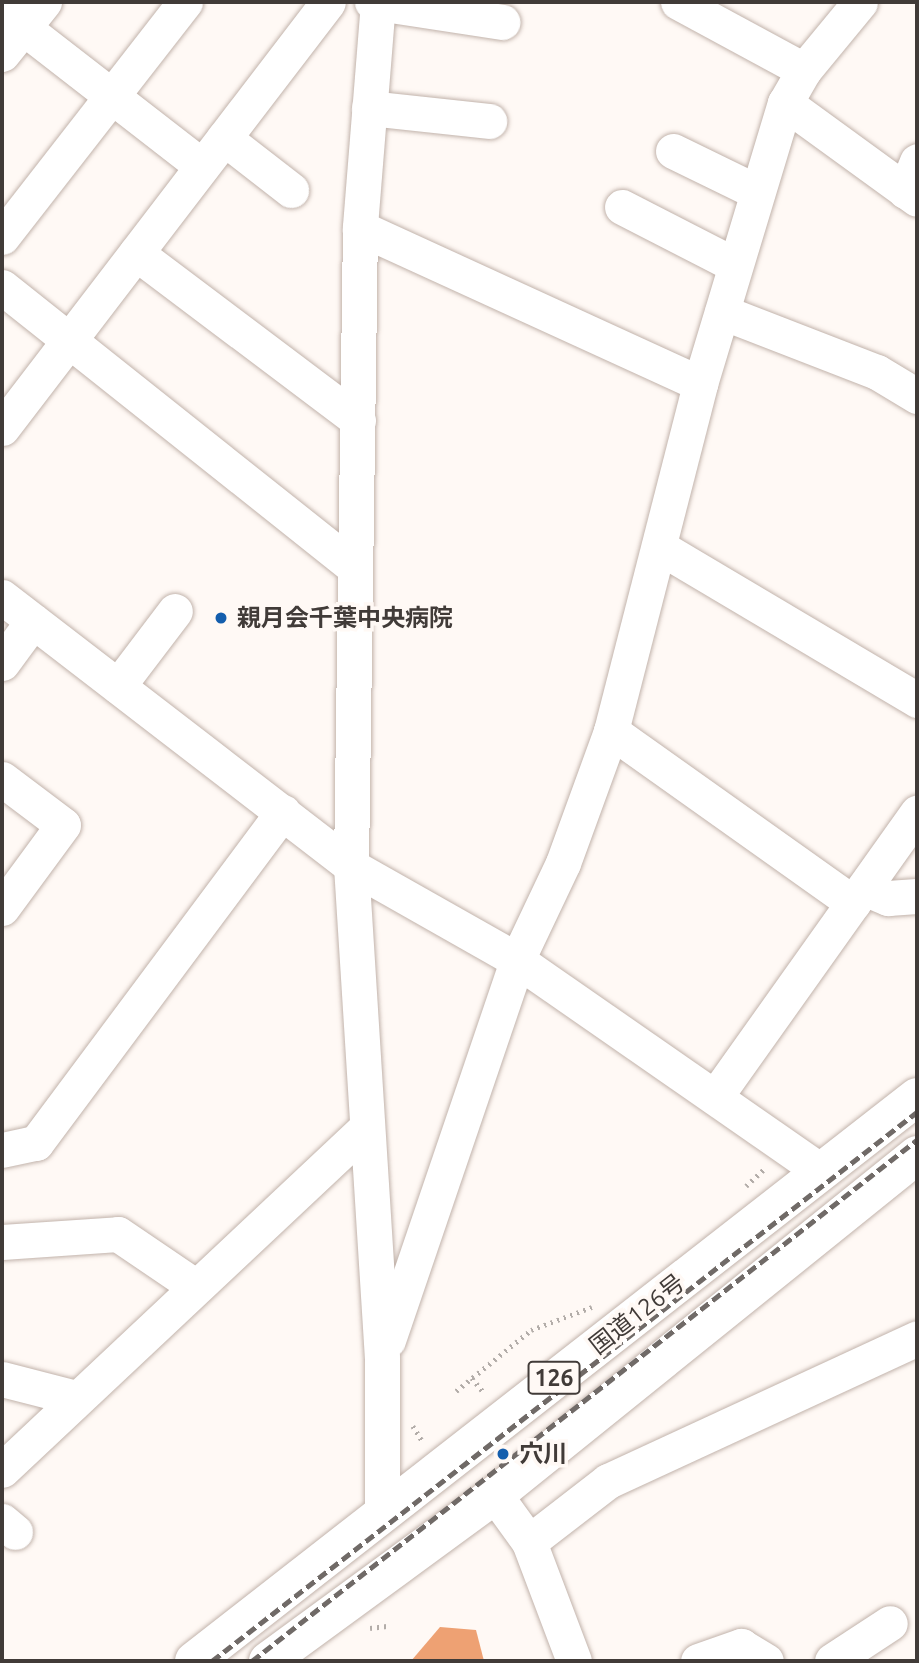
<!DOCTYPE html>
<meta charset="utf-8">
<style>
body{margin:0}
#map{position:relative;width:919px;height:1663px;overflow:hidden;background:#fff9f5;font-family:Ubuntu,"Noto Sans JP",sans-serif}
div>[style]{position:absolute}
.forest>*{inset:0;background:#eea173}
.path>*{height:4.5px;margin-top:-2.25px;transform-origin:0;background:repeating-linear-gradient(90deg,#b3ada9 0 2px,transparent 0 7px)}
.roads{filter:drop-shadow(0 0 2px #c2b3ab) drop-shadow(0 0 2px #c2b3ab)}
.minor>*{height:35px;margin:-17.5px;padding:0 17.5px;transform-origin:17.5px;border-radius:17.5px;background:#fff}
.highway>*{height:38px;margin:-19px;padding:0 19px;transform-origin:19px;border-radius:19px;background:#fff}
.rail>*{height:5px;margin-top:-2.5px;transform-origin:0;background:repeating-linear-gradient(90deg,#706a67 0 10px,transparent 0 15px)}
.dots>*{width:19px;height:19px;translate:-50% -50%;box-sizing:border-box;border:4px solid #fff9f5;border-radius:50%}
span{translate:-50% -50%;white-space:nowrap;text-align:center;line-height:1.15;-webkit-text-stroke:7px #fff9f5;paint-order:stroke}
.shield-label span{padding:2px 5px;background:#fff9f5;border:2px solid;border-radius:5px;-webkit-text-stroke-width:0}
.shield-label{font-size:23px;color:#413b38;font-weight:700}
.poi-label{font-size:24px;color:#413b38;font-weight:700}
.left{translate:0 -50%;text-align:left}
.street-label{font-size:24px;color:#413b38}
.frame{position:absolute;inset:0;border:4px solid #413b38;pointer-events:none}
</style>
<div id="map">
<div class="forest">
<i style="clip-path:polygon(440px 1627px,476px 1630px,484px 1661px,411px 1661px)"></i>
</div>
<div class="path">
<i style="left:746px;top:1186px;width:26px;rotate:-43deg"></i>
<i style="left:472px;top:1378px;width:19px;rotate:51deg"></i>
<i style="left:456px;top:1391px;width:97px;rotate:-39.1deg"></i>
<i style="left:531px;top:1330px;width:65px;rotate:-20.7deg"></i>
<i style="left:413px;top:1426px;width:19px;rotate:58deg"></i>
<i style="left:370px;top:1628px;width:17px;rotate:-7deg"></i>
</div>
<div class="roads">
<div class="minor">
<i style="left:372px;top:2px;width:132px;rotate:8.7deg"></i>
<i style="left:378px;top:2px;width:227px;rotate:94.6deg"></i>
<i style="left:360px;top:228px;width:638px;rotate:90.81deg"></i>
<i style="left:351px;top:866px;width:492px;rotate:86.4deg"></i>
<i style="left:382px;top:1357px;width:155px;rotate:90deg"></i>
<i style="left:678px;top:2px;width:143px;rotate:28.4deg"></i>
<i style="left:2px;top:11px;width:253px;rotate:37.8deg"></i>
<i style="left:2px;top:54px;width:67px;rotate:-51.1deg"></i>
<i style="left:785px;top:103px;width:163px;rotate:36deg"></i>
<i style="left:369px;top:108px;width:121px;rotate:6.2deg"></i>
<i style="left:224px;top:138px;width:85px;rotate:37.8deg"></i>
<i style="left:673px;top:151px;width:93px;rotate:26deg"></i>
<i style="left:905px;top:191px;width:32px;rotate:-68deg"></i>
<i style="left:622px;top:207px;width:127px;rotate:27.2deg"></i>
<i style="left:360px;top:228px;width:374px;rotate:24.6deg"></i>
<i style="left:2px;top:237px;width:298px;rotate:-52.1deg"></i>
<i style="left:136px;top:253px;width:278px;rotate:37deg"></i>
<i style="left:2px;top:287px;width:451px;rotate:38.5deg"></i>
<i style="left:722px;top:312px;width:166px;rotate:21.2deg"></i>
<i style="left:877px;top:372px;width:47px;rotate:31deg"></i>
<i style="left:2px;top:428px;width:536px;rotate:-52.57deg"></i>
<i style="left:661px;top:548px;width:298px;rotate:30.7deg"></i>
<i style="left:2px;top:597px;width:441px;rotate:37.6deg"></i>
<i style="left:351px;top:866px;width:191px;rotate:29.5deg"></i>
<i style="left:517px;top:960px;width:370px;rotate:34.8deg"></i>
<i style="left:2px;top:663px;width:52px;rotate:-53.6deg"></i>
<i style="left:118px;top:686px;width:94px;rotate:-52.8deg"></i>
<i style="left:611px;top:731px;width:297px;rotate:35.4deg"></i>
<i style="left:2px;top:779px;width:76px;rotate:37deg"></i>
<i style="left:63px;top:825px;width:103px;rotate:126.3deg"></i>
<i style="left:864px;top:888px;width:26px;rotate:23deg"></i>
<i style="left:888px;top:898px;width:29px;rotate:-4deg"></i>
<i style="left:715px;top:1097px;width:349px;rotate:-54.6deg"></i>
<i style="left:2px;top:1150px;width:35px;rotate:-12deg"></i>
<i style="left:36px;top:1143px;width:413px;rotate:-53.3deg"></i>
<i style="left:2px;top:1242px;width:116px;rotate:-3.9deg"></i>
<i style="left:118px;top:1234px;width:94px;rotate:34.2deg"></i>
<i style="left:388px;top:1340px;width:401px;rotate:-71.2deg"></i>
<i style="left:517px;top:960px;width:107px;rotate:-64.6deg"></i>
<i style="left:563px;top:863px;width:140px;rotate:-70deg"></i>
<i style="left:611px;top:731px;width:358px;rotate:-75.6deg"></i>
<i style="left:700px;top:384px;width:294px;rotate:-73.2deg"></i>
<i style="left:785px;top:103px;width:38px;rotate:-60deg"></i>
<i style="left:804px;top:70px;width:88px;rotate:-50.5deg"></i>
<i style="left:2px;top:1379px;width:76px;rotate:14.4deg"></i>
<i style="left:2px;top:1470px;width:498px;rotate:-43.2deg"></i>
<i style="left:495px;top:1495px;width:58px;rotate:54.1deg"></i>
<i style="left:529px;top:1542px;width:127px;rotate:69.3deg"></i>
<i style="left:2px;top:1521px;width:17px;rotate:40deg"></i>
<i style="left:529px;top:1542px;width:100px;rotate:-37.7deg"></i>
<i style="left:608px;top:1481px;width:340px;rotate:-24.8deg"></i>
<i style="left:698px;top:1661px;width:46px;rotate:-19.2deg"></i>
<i style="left:741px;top:1646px;width:29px;rotate:31deg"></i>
<i style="left:832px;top:1661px;width:69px;rotate:-33.2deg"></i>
</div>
<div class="highway">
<i style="left:194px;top:1661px;width:917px;rotate:-37.96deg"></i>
<i style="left:268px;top:1661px;width:281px;rotate:-36.2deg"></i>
<i style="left:495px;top:1495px;width:542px;rotate:-38.86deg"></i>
</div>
</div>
<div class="rail">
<i style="left:212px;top:1661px;width:894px;rotate:-37.91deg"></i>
<i style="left:252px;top:1661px;width:845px;rotate:-38.08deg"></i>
</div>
<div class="dots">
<i style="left:221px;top:618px;background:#145ead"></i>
<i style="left:503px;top:1454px;background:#145ead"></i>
</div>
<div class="shield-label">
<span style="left:554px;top:1378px">126</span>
</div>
<div class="poi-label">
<span class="left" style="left:237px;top:618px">親月会千葉中央病院</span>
<span class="left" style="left:519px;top:1454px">穴川</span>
</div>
<div class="street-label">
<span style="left:637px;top:1314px;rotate:-38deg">国道126号</span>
</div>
<div class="frame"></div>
</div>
